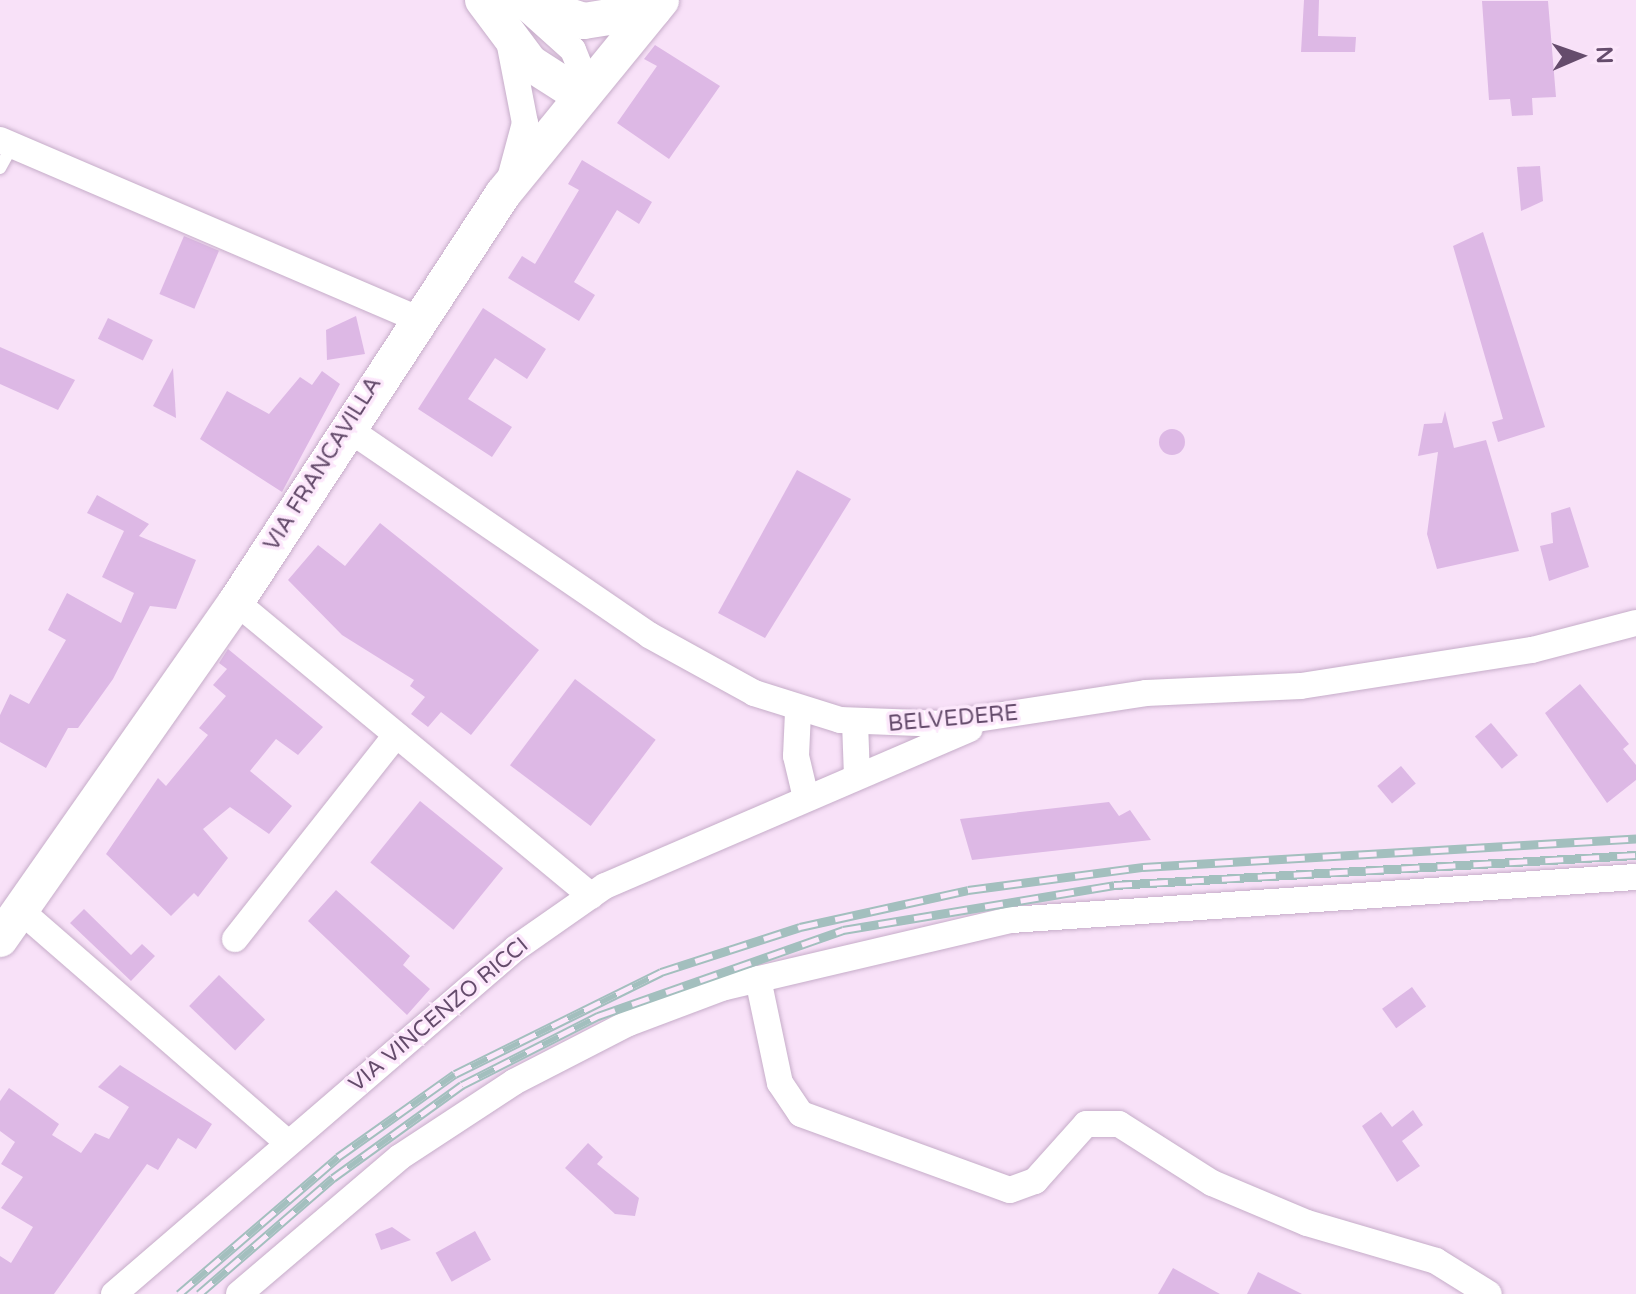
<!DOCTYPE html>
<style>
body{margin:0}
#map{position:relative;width:1636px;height:1294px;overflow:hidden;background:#f8e1f8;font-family:"Varela Round",sans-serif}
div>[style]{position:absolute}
.building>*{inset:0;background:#ddb8e5;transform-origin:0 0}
.round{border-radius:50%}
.roads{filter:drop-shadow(0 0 2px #c6adc9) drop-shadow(0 0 2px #c6adc9)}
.lane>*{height:12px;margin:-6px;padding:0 6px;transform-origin:6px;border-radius:6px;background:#fff}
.street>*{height:26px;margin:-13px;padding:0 13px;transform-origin:13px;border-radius:13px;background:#fff}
.secondary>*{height:36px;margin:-18px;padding:0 18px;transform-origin:18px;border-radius:18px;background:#fff}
.rail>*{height:9px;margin-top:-4.5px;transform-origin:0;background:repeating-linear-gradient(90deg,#fce7fb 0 18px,#a3bfbe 0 36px);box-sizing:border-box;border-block:2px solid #a3bfbe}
span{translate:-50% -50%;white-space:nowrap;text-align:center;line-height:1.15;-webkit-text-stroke:7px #fce7fb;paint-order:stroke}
.street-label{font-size:22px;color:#654c6c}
.north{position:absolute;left:1540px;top:16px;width:80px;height:80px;-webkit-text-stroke:6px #fce7fb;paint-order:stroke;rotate:88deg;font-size:22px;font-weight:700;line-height:32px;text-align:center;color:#654c6c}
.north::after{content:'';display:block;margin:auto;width:28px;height:36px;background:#654c6c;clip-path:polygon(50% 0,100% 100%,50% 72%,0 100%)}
</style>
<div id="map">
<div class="building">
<i style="clip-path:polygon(1304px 0,1319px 0,1318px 36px,1356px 37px,1355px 52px,1301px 52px)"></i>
<i style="clip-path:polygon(1482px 1px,1548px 1px,1556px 97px,1532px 98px,1533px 115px,1512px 116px,1510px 99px,1489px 100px)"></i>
<i style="clip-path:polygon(655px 45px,720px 86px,669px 159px,617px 123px,657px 66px,644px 59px)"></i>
<i style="clip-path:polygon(582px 160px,652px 202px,639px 224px,617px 210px,574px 282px,595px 295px,579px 321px,508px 278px,522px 256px,535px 264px,579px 190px,568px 184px)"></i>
<i style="clip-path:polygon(1540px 166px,1543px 201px,1521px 211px,1517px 167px)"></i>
<i style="clip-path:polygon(1483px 232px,1545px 427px,1498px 442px,1492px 422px,1503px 419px,1453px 246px)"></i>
<i style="left:184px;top:236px;width:38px;height:63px;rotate:23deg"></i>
<i style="clip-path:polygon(483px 308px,546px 349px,527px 379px,495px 358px,468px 399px,512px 427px,492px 457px,418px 409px)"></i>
<i style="clip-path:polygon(356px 316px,365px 354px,327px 360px,326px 330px)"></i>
<i style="left:108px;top:318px;width:50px;height:23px;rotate:26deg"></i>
<i style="clip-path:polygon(0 347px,75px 380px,58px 410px,0 384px)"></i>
<i style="clip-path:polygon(173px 368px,176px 418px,153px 406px)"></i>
<i style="clip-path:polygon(322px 371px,340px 384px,282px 492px,200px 439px,227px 391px,269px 414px,300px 377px,312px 385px)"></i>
<i style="clip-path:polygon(1445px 411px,1454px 448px,1486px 440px,1519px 551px,1437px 569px,1427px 534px,1438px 452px,1418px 456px,1424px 424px,1442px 423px)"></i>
<i class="round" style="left:1159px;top:429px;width:26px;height:26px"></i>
<i style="clip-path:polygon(797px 470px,851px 499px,765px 638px,718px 613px)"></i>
<i style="clip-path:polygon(97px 495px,149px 524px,139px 536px,196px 560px,176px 609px,150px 606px,113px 679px,78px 728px,68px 728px,46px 768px,0 742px,0 715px,10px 694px,29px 704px,66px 640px,48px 630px,67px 593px,121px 623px,134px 593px,102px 577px,124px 531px,87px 513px)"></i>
<i style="clip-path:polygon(1570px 507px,1589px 567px,1549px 581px,1540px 546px,1553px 543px,1551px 513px)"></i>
<i style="clip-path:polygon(380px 523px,539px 650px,471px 735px,441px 712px,428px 727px,411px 714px,425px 697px,410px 686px,414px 680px,342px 635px,288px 580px,318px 545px,345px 566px)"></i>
<i style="clip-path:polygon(228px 649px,323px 727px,298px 755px,276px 739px,250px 771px,292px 806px,269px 834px,230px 807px,203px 829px,228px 858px,198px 897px,194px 893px,171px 916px,106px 854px,158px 778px,166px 786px,208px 735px,199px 728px,226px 696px,213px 685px,227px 669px,219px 663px)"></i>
<i style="left:575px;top:679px;width:101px;height:108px;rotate:37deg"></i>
<i style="clip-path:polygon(1580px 684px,1629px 744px,1623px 749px,1636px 765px,1636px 780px,1607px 803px,1545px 713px)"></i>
<i style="left:1491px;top:723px;width:42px;height:21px;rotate:50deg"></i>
<i style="left:1401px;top:766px;width:23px;height:31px;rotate:50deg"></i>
<i style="left:420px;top:801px;width:107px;height:79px;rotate:39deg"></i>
<i style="clip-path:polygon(1109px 802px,1119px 816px,1130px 810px,1151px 840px,972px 860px,960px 819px)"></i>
<i style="clip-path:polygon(336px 890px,410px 956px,403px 965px,430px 989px,407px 1015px,308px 921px)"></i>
<i style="clip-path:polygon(84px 909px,131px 955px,142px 944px,155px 956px,131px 981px,70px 923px)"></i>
<i style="left:219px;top:975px;width:64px;height:43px;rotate:44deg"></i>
<i style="left:1412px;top:987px;width:24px;height:37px;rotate:54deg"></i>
<i style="clip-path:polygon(120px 1065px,212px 1124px,196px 1149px,178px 1138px,158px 1170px,147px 1164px,54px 1294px,0 1294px,0 1256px,11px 1263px,33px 1227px,1px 1208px,23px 1177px,1px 1164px,15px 1142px,0 1131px,0 1101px,9px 1088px,59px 1124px,52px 1135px,81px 1153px,95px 1133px,109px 1139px,129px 1107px,98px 1087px)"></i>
<i style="clip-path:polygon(1413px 1110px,1423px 1125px,1402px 1141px,1420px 1166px,1397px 1182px,1362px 1126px,1381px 1112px,1392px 1127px)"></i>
<i style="clip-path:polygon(588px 1143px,603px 1157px,597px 1164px,639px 1198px,635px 1216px,615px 1214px,565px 1168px)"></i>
<i style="clip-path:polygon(392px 1227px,411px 1240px,381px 1250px,375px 1234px)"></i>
<i style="left:475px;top:1231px;width:33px;height:45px;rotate:61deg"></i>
<i style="clip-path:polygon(1173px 1268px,1220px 1294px,1158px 1294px)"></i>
<i style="clip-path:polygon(1258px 1272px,1302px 1294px,1247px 1294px)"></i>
</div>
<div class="roads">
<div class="lane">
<i style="left:0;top:168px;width:25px;rotate:-61deg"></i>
</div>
<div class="street">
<i style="left:523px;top:5px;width:67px;rotate:42deg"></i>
<i style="left:573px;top:50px;width:40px;rotate:68deg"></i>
<i style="left:510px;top:46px;width:78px;rotate:79deg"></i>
<i style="left:525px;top:123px;width:54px;rotate:105.1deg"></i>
<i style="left:0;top:140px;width:452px;rotate:23.2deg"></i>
<i style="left:347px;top:428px;width:366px;rotate:34.4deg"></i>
<i style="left:649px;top:635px;width:120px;rotate:28.9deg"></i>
<i style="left:754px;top:693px;width:90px;rotate:17.4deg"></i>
<i style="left:840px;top:720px;width:104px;rotate:2.2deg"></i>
<i style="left:944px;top:724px;width:204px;rotate:-8.7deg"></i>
<i style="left:1146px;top:693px;width:155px;rotate:-2.6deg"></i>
<i style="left:1301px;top:686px;width:234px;rotate:-8.9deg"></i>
<i style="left:1532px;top:650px;width:107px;rotate:-14.6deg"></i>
<i style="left:236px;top:602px;width:461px;rotate:39.6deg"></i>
<i style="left:798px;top:712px;width:44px;rotate:92.6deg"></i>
<i style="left:796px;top:756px;width:43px;rotate:76.6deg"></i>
<i style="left:855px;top:722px;width:54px;rotate:87.9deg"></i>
<i style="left:20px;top:910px;width:354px;rotate:41deg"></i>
<i style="left:235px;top:939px;width:260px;rotate:-51.7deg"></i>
<i style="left:758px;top:979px;width:106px;rotate:78.1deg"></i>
<i style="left:780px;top:1083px;width:37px;rotate:56deg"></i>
<i style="left:801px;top:1114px;width:222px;rotate:20deg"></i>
<i style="left:1010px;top:1190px;width:27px;rotate:-20deg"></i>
<i style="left:1035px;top:1181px;width:76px;rotate:-48.2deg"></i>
<i style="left:1086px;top:1124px;width:33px"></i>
<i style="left:1119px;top:1124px;width:110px;rotate:32.4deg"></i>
<i style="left:1212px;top:1183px;width:103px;rotate:22.8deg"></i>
<i style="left:1307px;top:1223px;width:134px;rotate:16.4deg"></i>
<i style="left:1436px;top:1261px;width:62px;rotate:31.9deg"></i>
<i style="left:114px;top:1294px;width:530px;rotate:-40.72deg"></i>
<i style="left:516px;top:948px;width:108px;rotate:-34.9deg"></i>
<i style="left:605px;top:886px;width:397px;rotate:-23.3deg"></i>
<i style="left:239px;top:1294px;width:211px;rotate:-40.4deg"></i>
<i style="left:400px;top:1157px;width:136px;rotate:-33.3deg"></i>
<i style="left:514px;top:1082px;width:129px;rotate:-27.2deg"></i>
<i style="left:629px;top:1023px;width:103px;rotate:-20.6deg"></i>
<i style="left:725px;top:987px;width:294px;rotate:-13.2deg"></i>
<i style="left:1011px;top:920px;width:626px;rotate:-3.94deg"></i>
</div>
<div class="secondary">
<i style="left:483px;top:0;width:79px;rotate:53.3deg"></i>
<i style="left:530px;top:63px;width:46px;rotate:32.7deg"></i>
<i style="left:569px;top:88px;width:19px;rotate:-3deg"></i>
<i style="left:518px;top:0;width:69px;rotate:17.7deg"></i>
<i style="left:584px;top:21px;width:70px;rotate:-9.1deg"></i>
<i style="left:0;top:939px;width:411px;rotate:-55deg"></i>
<i style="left:236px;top:602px;width:488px;rotate:-56.8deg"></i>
<i style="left:503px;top:194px;width:250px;rotate:-50.8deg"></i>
</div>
</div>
<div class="rail">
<i style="left:179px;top:1294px;width:210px;rotate:-40.7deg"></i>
<i style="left:338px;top:1157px;width:143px;rotate:-35.4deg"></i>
<i style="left:455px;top:1074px;width:230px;rotate:-26.3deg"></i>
<i style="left:661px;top:972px;width:146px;rotate:-17.9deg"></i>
<i style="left:800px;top:927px;width:172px;rotate:-12.4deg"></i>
<i style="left:968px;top:890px;width:177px;rotate:-7.5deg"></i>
<i style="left:1143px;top:867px;width:494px;rotate:-3.3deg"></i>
<i style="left:199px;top:1294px;width:177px;rotate:-40.9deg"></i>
<i style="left:333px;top:1178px;width:159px;rotate:-35.8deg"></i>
<i style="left:462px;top:1085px;width:153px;rotate:-26.9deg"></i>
<i style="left:598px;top:1016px;width:260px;rotate:-19.3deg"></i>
<i style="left:843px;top:930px;width:275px;rotate:-9.4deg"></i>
<i style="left:1114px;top:885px;width:523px;rotate:-3.29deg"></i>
</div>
<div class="street-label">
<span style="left:323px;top:464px;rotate:-58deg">VIA FRANCAVILLA</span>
<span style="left:953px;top:719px;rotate:-5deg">BELVEDERE</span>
<span style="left:439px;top:1015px;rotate:-40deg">VIA VINCENZO RICCI</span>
</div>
<div class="north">N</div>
</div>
